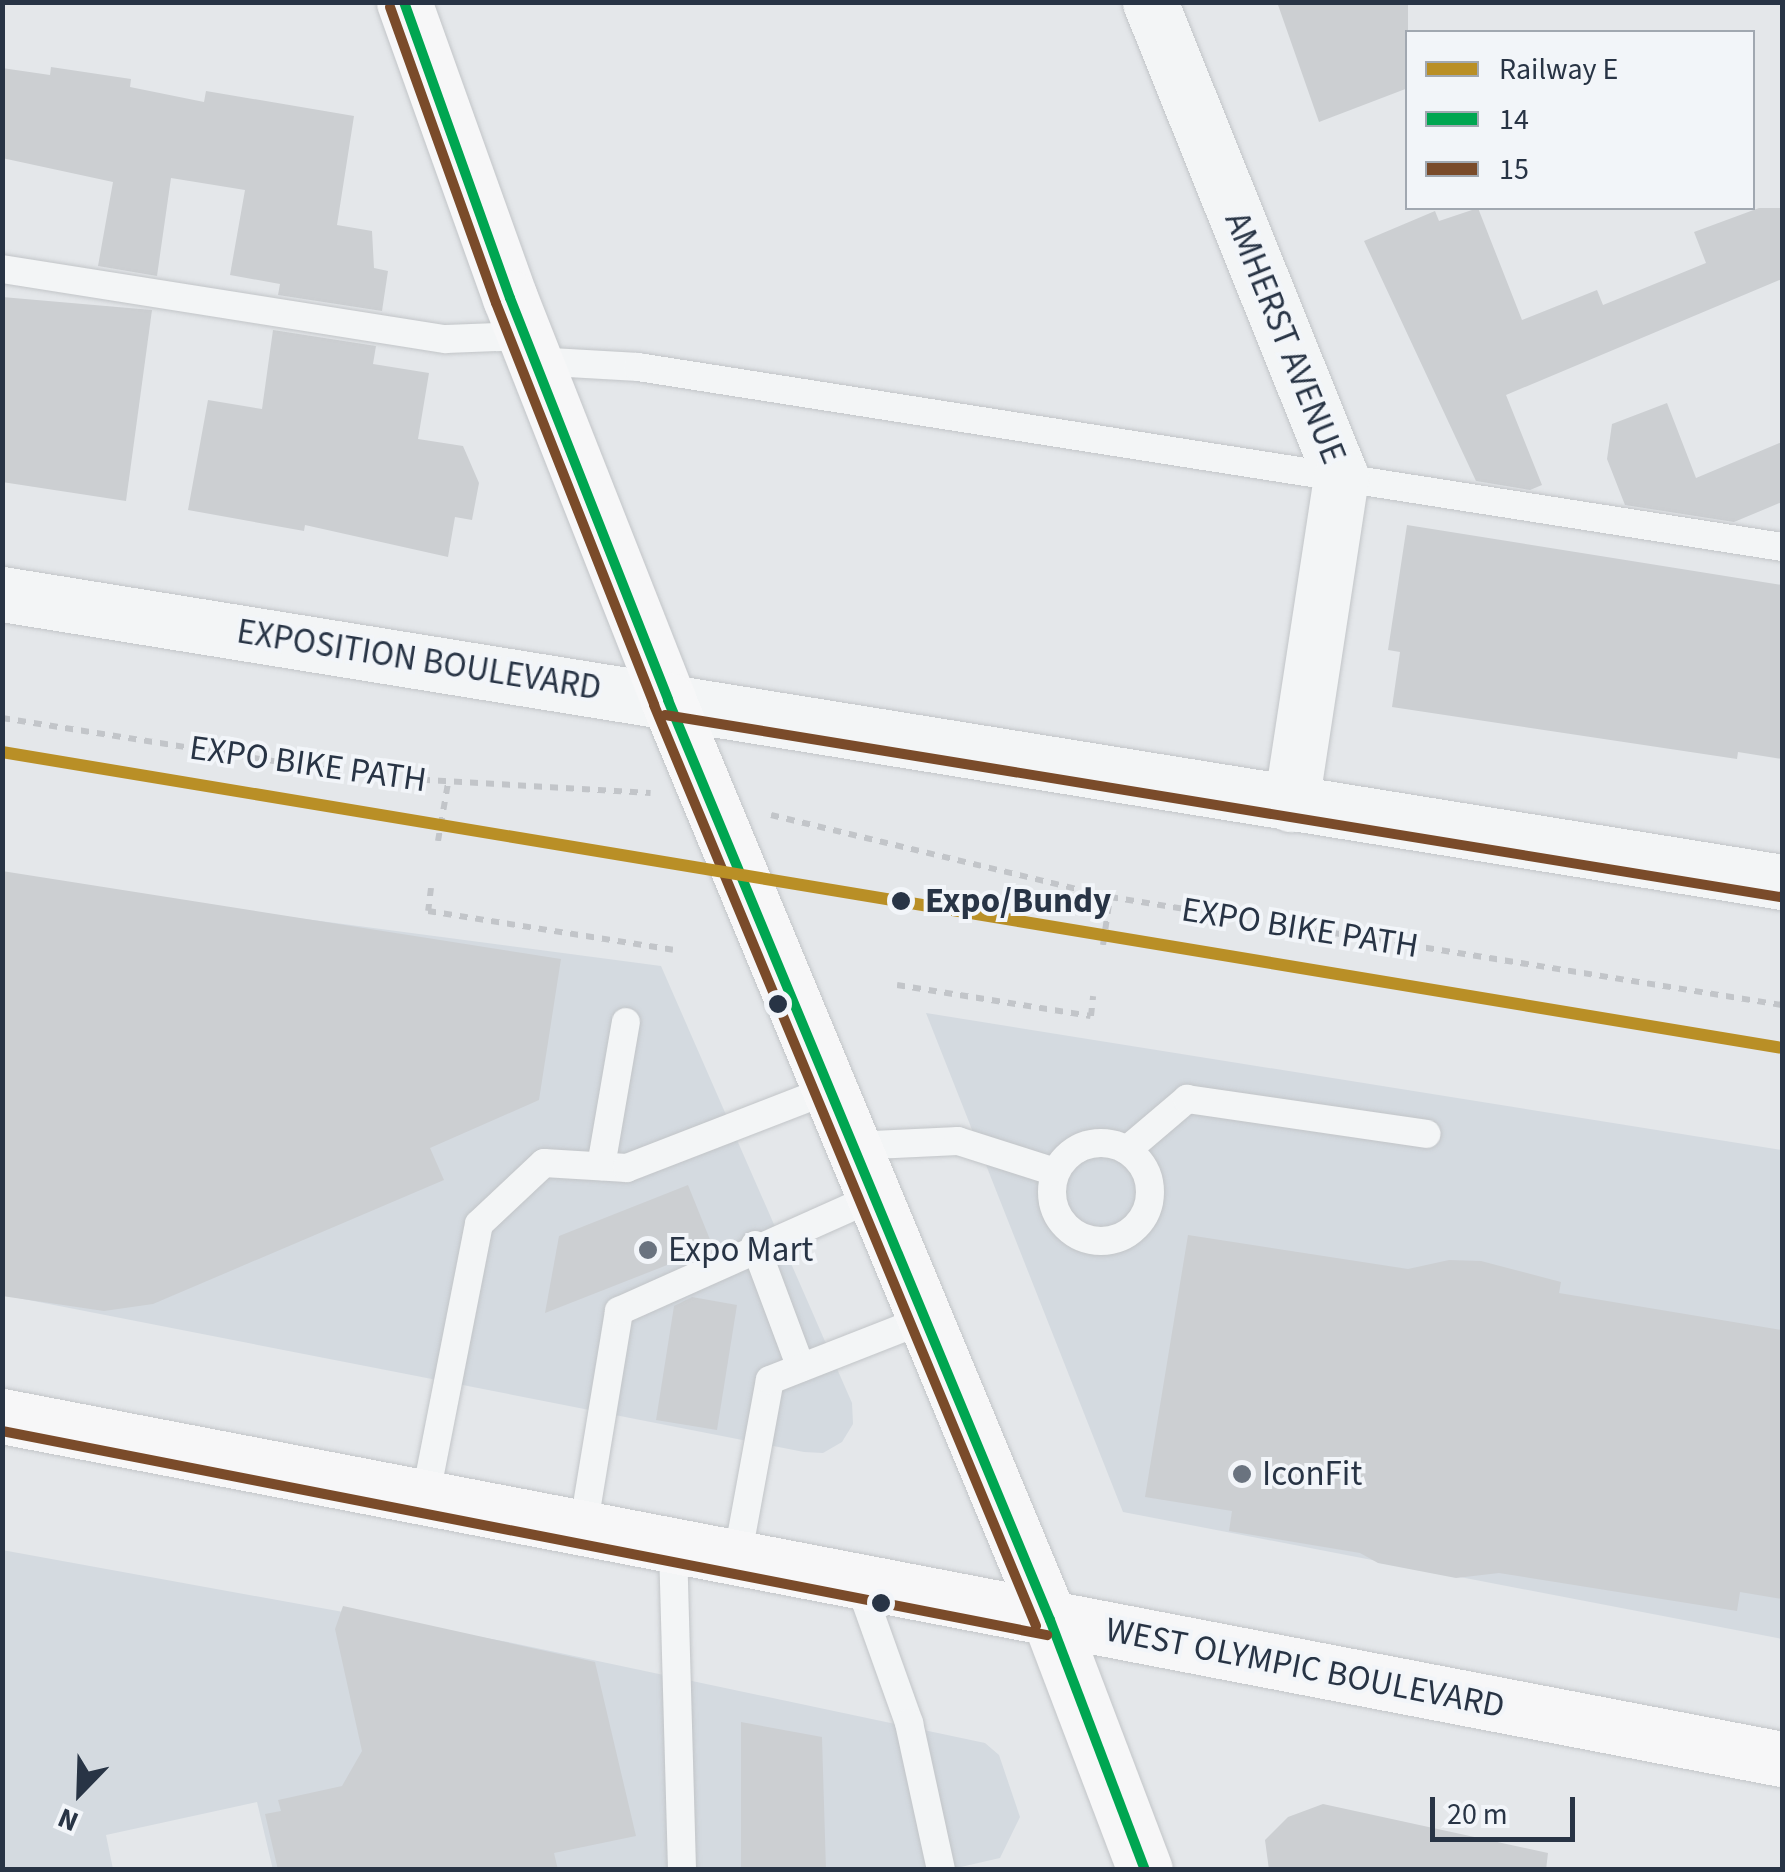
<!DOCTYPE html>
<style>
body{margin:0}
#map{position:relative;width:1785px;height:1872px;overflow:hidden;background:#e4e7ea;font-family:"Source Sans 3",sans-serif}
div>[style]{position:absolute}
.built>*{inset:0;background:#d4dae0}
.building>*{inset:0;background:#cccfd2}
.path>*{height:6px;margin-top:-3px;transform-origin:0;background:repeating-linear-gradient(90deg,#c2c5c9 0 8px,transparent 0 16px)}
.roads{filter:drop-shadow(0 0 2px #c2c5c8) drop-shadow(0 0 2px #c2c5c8)}
.lane>*{height:28px;margin:-14px;padding:0 14px;transform-origin:14px;border-radius:14px;background:#f3f5f6}
.lane>.ring{margin:-14px;padding:0;box-sizing:content-box;background:none;border:28px solid #f3f5f6;border-radius:50%}
.street>*{height:55px;margin:-27.5px;padding:0 27.5px;transform-origin:27.5px;border-radius:27.5px;background:#f3f5f6}
.secondary>*{height:55px;margin:-27.5px;padding:0 27.5px;transform-origin:27.5px;border-radius:27.5px;background:#f7f7f8}
.primary>*{height:55px;margin:-27.5px;padding:0 27.5px;transform-origin:27.5px;border-radius:27.5px;background:#f7f7f8}
.bus-1>*{height:10px;margin:-5px;padding:0 5px;transform-origin:5px;border-radius:5px;background:#00a651}
.bus-2>*{height:10px;margin:-5px;padding:0 5px;transform-origin:5px;border-radius:5px;background:#7a4b2a}
.rail-1>*{height:12px;margin:-6px;padding:0 6px;transform-origin:6px;border-radius:6px;background:#b98f26}
.dots>*{width:28px;height:28px;translate:-50% -50%;box-sizing:border-box;border:5px solid #f2f5f9;border-radius:50%}
span{translate:-50% -50%;white-space:nowrap;text-align:center;line-height:1.15;-webkit-text-stroke:8px #f2f5f9;paint-order:stroke}
.street-label{font-size:35px;color:#283445}
.stop-label{font-size:35px;color:#283445;font-weight:700}
.left{translate:0 -50%;text-align:left}
.poi-label{font-size:35px;color:#283445}
.frame{position:absolute;inset:0;border:5px solid #283445;pointer-events:none}
.legend{position:absolute;left:1405px;top:30px;width:350px;height:180px;box-sizing:border-box;background:#f2f5f9;border:2px solid #a1a8b1;margin:0;padding:12px 18px;list-style:none;font-size:30px;color:#283445}
.legend li{display:flex;align-items:center;gap:20px;height:50px}
.legend b{width:50px;border:2px solid #a1a8b1}
.north{position:absolute;left:30px;top:1742px;width:100px;height:100px;-webkit-text-stroke:8px #f2f5f9;paint-order:stroke;rotate:203deg;font-size:28px;font-weight:700;line-height:40px;text-align:center;color:#283445}
.north::after{content:'';display:block;margin:auto;width:35px;height:45px;background:#283445;clip-path:polygon(50% 0,100% 100%,50% 72%,0 100%)}
.scale{position:absolute;left:1430px;top:1797px;width:145px;height:45px;box-sizing:border-box;border:5px solid #283445;border-top:0;padding-left:12px;font-size:30px;line-height:35px;white-space:nowrap;color:#283445;-webkit-text-stroke:8px #f2f5f9;paint-order:stroke}
</style>
<div id="map">
<div class="built">
<i style="clip-path:polygon(3px 879px,661px 966px,852px 1403px,853px 1424px,842px 1442px,823px 1453px,804px 1452px,3px 1295px)"></i>
<i style="clip-path:polygon(926px 1013px,1782px 1150px,1782px 1639px,1123px 1512px)"></i>
<i style="clip-path:polygon(2px 1550px,508px 1642px,985px 1743px,999px 1755px,1020px 1817px,1000px 1858px,952px 1869px,273px 1870px,257px 1802px,106px 1835px,113px 1869px,3px 1869px)"></i>
</div>
<div class="building">
<i style="clip-path:polygon(1277px 2px,1408px 2px,1408px 88px,1319px 122px)"></i>
<i style="clip-path:polygon(51px 67px,131px 79px,130px 87px,204px 102px,206px 91px,354px 116px,337px 225px,372px 231px,374px 268px,388px 271px,382px 311px,278px 295px,280px 284px,230px 275px,245px 190px,171px 178px,157px 276px,98px 266px,113px 182px,2px 158px,2px 68px,50px 75px)"></i>
<i style="clip-path:polygon(1478px 208px,1522px 320px,1597px 290px,1603px 305px,1706px 263px,1694px 232px,1759px 208px,1782px 208px,1782px 279px,1506px 395px,1542px 485px,1530px 490px,1476px 481px,1364px 241px,1435px 211px,1439px 221px)"></i>
<i style="clip-path:polygon(2px 297px,152px 310px,126px 501px,2px 482px)"></i>
<i style="clip-path:polygon(273px 330px,376px 346px,373px 364px,429px 373px,418px 439px,463px 446px,479px 483px,472px 520px,455px 517px,448px 557px,305px 525px,304px 531px,188px 510px,208px 400px,262px 409px)"></i>
<i style="clip-path:polygon(1667px 403px,1696px 478px,1782px 442px,1782px 502px,1734px 522px,1625px 505px,1607px 459px,1612px 424px)"></i>
<i style="clip-path:polygon(1407px 525px,1782px 585px,1782px 759px,1738px 752px,1737px 759px,1392px 707px,1400px 652px,1388px 650px)"></i>
<i style="clip-path:polygon(2px 871px,561px 959px,539px 1100px,430px 1148px,444px 1180px,153px 1304px,104px 1311px,2px 1296px)"></i>
<i style="clip-path:polygon(688px 1185px,713px 1247px,545px 1313px,559px 1236px)"></i>
<i style="clip-path:polygon(1188px 1235px,1408px 1269px,1449px 1260px,1481px 1261px,1561px 1282px,1559px 1293px,1782px 1330px,1782px 1599px,1740px 1592px,1737px 1611px,1499px 1573px,1456px 1578px,1378px 1563px,1360px 1553px,1229px 1531px,1232px 1511px,1145px 1497px)"></i>
<i style="clip-path:polygon(692px 1297px,737px 1305px,717px 1430px,656px 1420px,674px 1306px)"></i>
<i style="clip-path:polygon(343px 1606px,595px 1662px,636px 1836px,554px 1853px,558px 1870px,278px 1870px,265px 1814px,281px 1811px,278px 1800px,342px 1786px,362px 1751px,335px 1629px)"></i>
<i style="clip-path:polygon(741px 1722px,822px 1737px,826px 1870px,741px 1870px)"></i>
<i style="clip-path:polygon(1323px 1804px,1548px 1853px,1546px 1870px,1269px 1870px,1265px 1840px,1288px 1817px)"></i>
</div>
<div class="path">
<i style="left:2px;top:718px;width:377px;rotate:9deg"></i>
<i style="left:374px;top:777px;width:277px;rotate:3.3deg"></i>
<i style="left:771px;top:815px;width:349px;rotate:13.6deg"></i>
<i style="left:1110px;top:897px;width:681px;rotate:9.13deg"></i>
<i style="left:438px;top:841px;width:59px;rotate:-80.2deg"></i>
<i style="left:431px;top:888px;width:23px;rotate:97deg"></i>
<i style="left:428px;top:911px;width:248px;rotate:9deg"></i>
<i style="left:1103px;top:945px;width:49px;rotate:-81.7deg"></i>
<i style="left:897px;top:985px;width:196px;rotate:9.1deg"></i>
<i style="left:1091px;top:1016px;width:20px;rotate:-84deg"></i>
</div>
<div class="roads">
<div class="lane">
<i style="left:2px;top:269px;width:449px;rotate:9deg"></i>
<i style="left:446px;top:339px;width:79px;rotate:-2.2deg"></i>
<i style="left:534px;top:361px;width:104px;rotate:3.3deg"></i>
<i style="left:638px;top:367px;width:1158px;rotate:8.94deg"></i>
<i class="ring" style="left:1052px;top:1143px;width:70px;height:70px"></i>
<i style="left:852px;top:1146px;width:106px;rotate:-2.7deg"></i>
<i style="left:958px;top:1141px;width:102px;rotate:17.7deg"></i>
<i style="left:1127px;top:1150px;width:79px;rotate:-40.4deg"></i>
<i style="left:1187px;top:1099px;width:242px;rotate:8.3deg"></i>
<i style="left:601px;top:1166px;width:146px;rotate:-80.2deg"></i>
<i style="left:755px;top:1245px;width:131px;rotate:69.5deg"></i>
<i style="left:425px;top:1499px;width:280px;rotate:-78.9deg"></i>
<i style="left:479px;top:1224px;width:89px;rotate:-43.2deg"></i>
<i style="left:544px;top:1163px;width:83px;rotate:3.4deg"></i>
<i style="left:627px;top:1168px;width:216px;rotate:-21.2deg"></i>
<i style="left:583px;top:1529px;width:221px;rotate:-80.6deg"></i>
<i style="left:619px;top:1311px;width:277px;rotate:-24.1deg"></i>
<i style="left:673px;top:1547px;width:323px;rotate:88.4deg"></i>
<i style="left:737px;top:1559px;width:182px;rotate:-79.6deg"></i>
<i style="left:770px;top:1380px;width:164px;rotate:-21.4deg"></i>
<i style="left:859px;top:1583px;width:149px;rotate:70.3deg"></i>
<i style="left:909px;top:1723px;width:150px;rotate:77.7deg"></i>
</div>
<div class="street">
<i style="left:1150px;top:2px;width:512px;rotate:68.09deg"></i>
<i style="left:1341px;top:477px;width:331px;rotate:98.7deg"></i>
<i style="left:2px;top:594px;width:1803px;rotate:9.19deg"></i>
</div>
<div class="secondary">
<i style="left:404px;top:2px;width:314px;rotate:70.3deg"></i>
<i style="left:510px;top:298px;width:432px;rotate:68.5deg"></i>
<i style="left:668px;top:700px;width:996px;rotate:67.45deg"></i>
<i style="left:1050px;top:1620px;width:267px;rotate:69.2deg"></i>
</div>
<div class="primary">
<i style="left:2px;top:1416px;width:1813px;rotate:10.91deg"></i>
</div>
</div>
<div class="bus-1">
<i style="left:404px;top:2px;width:314px;rotate:70.3deg"></i>
<i style="left:510px;top:298px;width:432px;rotate:68.5deg"></i>
<i style="left:668px;top:700px;width:996px;rotate:67.45deg"></i>
<i style="left:1050px;top:1620px;width:267px;rotate:69.2deg"></i>
</div>
<div class="bus-2">
<i style="left:390px;top:7px;width:314px;rotate:70.3deg"></i>
<i style="left:496px;top:303px;width:432px;rotate:68.5deg"></i>
<i style="left:654px;top:705px;width:997px;rotate:67.47deg"></i>
<i style="left:665px;top:715px;width:1130px;rotate:9.27deg"></i>
<i style="left:2px;top:1431px;width:1065px;rotate:11.05deg"></i>
</div>
<div class="rail-1">
<i style="left:2px;top:752px;width:1804px;rotate:9.44deg"></i>
</div>
<div class="dots">
<i style="left:901px;top:901px;background:#283445"></i>
<i style="left:778px;top:1004px;background:#283445"></i>
<i style="left:648px;top:1250px;background:#6a737f"></i>
<i style="left:1242px;top:1474px;background:#6a737f"></i>
<i style="left:881px;top:1603px;background:#283445"></i>
</div>
<div class="street-label">
<span style="left:1285px;top:338px;rotate:68deg">AMHERST AVENUE</span>
<span style="left:419px;top:660px;rotate:9deg">EXPOSITION BOULEVARD</span>
<span style="left:308px;top:764px;rotate:8deg">EXPO BIKE PATH</span>
<span style="left:1300px;top:928px;rotate:9deg">EXPO BIKE PATH</span>
<span style="left:1305px;top:1668px;rotate:11deg">WEST OLYMPIC BOULEVARD</span>
</div>
<div class="stop-label">
<span class="left" style="left:925px;top:901px">Expo/Bundy</span>
</div>
<div class="poi-label">
<span class="left" style="left:668px;top:1250px">Expo Mart</span>
<span class="left" style="left:1262px;top:1474px">IconFit</span>
</div>
<div class="frame"></div>
<ul class="legend">
<li><b style="height:12px;background:#b98f26"></b>Railway E</li>
<li><b style="height:12px;background:#00a651"></b>14</li>
<li><b style="height:12px;background:#7a4b2a"></b>15</li>
</ul>
<div class="north">N</div>
<div class="scale">20 m</div>
</div>
